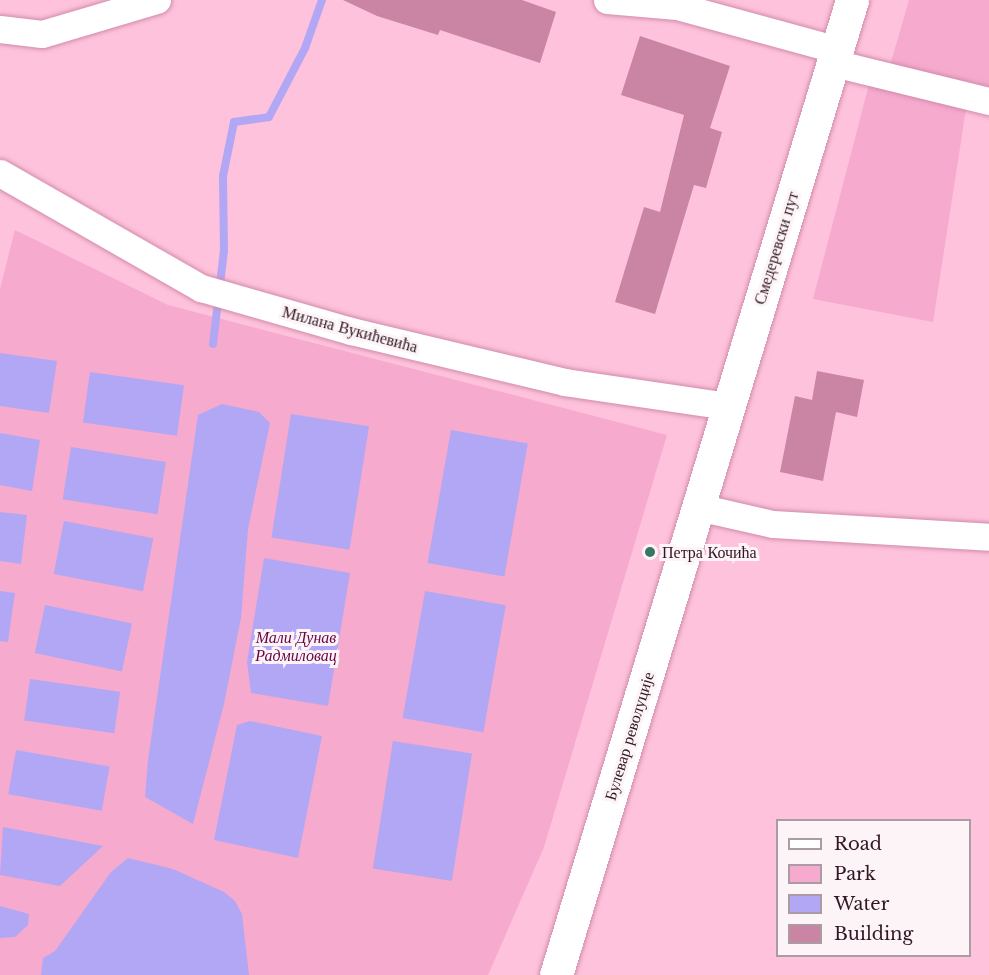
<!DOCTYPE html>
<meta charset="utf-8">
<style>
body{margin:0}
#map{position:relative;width:989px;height:975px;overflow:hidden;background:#fec2dc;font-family:"Libre Baskerville",serif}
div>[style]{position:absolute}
.green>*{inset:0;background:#f6aacd}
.water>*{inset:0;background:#b2a7f4;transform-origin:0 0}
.stream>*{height:8px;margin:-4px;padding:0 4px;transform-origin:4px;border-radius:4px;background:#b2a7f4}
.building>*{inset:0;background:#ca84a4}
.roads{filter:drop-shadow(0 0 2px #d18bab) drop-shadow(0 0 2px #d18bab)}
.minor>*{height:27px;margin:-13.5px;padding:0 13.5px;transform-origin:13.5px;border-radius:13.5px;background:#fff}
.major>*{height:33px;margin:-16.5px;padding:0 16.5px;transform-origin:16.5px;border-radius:16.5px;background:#fff}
.dots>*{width:16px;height:16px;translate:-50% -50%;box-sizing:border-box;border:3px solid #fcf4f7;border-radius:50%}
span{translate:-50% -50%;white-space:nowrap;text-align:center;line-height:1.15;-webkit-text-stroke:6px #fcf4f7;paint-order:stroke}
.street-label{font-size:16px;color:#321724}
.poi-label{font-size:16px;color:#321724}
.left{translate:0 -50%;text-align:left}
.park-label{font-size:16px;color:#690343;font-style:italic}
.legend{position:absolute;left:776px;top:819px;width:195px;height:138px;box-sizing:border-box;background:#fcf4f7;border:2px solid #ab9ca3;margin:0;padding:8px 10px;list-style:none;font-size:18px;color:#321724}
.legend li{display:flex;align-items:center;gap:12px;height:30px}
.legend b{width:30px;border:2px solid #ab9ca3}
</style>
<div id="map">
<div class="green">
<i style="clip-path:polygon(909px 0,989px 0,989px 101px,968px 96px,933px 322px,813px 299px,872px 73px,887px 76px)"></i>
<i style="clip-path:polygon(15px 230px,168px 305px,667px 435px,544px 847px,488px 975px,0 975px,0 289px)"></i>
</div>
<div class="water">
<i style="clip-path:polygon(0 353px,57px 361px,49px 413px,0 406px)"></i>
<i style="left:90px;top:372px;width:95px;height:51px;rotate:8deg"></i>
<i style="clip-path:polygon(222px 404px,259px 412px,270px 423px,248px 529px,241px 618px,224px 704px,193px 824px,145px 797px,148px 760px,198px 415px)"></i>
<i style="left:291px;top:414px;width:79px;height:125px;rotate:9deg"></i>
<i style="left:451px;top:430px;width:78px;height:135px;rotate:10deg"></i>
<i style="clip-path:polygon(0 433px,40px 440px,32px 491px,0 485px)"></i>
<i style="left:71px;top:447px;width:96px;height:53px;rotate:9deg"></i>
<i style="clip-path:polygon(0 512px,27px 515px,21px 564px,0 561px)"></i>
<i style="left:64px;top:521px;width:91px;height:54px;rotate:11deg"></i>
<i style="clip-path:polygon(264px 558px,350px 573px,328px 706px,251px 693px,247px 662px)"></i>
<i style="clip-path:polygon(0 591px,15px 593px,8px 642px,0 641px)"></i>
<i style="left:425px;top:591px;width:82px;height:129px;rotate:10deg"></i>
<i style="left:45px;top:605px;width:89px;height:49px;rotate:12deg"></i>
<i style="left:30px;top:679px;width:91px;height:42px;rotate:8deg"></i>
<i style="clip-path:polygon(250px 721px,322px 736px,298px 858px,214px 840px,237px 725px)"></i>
<i style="left:393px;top:741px;width:80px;height:129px;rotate:9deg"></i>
<i style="left:16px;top:750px;width:95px;height:45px;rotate:10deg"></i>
<i style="clip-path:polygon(3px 827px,103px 846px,60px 886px,0 875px)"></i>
<i style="clip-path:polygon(128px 858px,173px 869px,224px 892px,235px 901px,242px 914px,249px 975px,41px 975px,43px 958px,55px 951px,111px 872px)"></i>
<i style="clip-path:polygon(0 906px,29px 914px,28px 925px,15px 937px,0 938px)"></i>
</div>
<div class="stream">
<i style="left:213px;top:344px;width:94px;rotate:-83.3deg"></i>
<i style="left:224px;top:251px;width:75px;rotate:-90.8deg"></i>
<i style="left:223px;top:176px;width:55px;rotate:-78.5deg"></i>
<i style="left:234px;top:122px;width:35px;rotate:-8deg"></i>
<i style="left:269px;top:117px;width:78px;rotate:-62.4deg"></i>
<i style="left:305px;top:48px;width:51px;rotate:-70.5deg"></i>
</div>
<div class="building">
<i style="clip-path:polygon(343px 0,522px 0,556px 12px,540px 63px,440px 30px,438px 35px,377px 16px)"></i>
<i style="clip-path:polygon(640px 36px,730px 66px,710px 128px,722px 132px,706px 188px,694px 185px,655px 314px,615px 302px,644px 207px,660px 212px,684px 115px,621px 95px)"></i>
<i style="clip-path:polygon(817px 371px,864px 380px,857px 417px,836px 412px,823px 481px,780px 472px,795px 396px,812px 400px)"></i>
</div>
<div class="roads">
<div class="minor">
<i style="left:607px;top:0;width:70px;rotate:4.9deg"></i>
<i style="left:677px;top:6px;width:167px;rotate:15.3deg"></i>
<i style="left:0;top:29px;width:42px;rotate:6.8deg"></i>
<i style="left:42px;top:34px;width:120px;rotate:-16.5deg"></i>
<i style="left:834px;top:63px;width:160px;rotate:13.8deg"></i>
<i style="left:0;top:173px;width:232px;rotate:29.8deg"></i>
<i style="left:201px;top:288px;width:156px;rotate:16deg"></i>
<i style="left:351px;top:331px;width:220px;rotate:13.4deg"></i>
<i style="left:565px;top:382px;width:164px;rotate:8.4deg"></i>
<i style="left:698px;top:507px;width:77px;rotate:12.8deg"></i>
<i style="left:773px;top:524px;width:216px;rotate:3.4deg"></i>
</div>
<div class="major">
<i style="left:556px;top:975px;width:1019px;rotate:-73.11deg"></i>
</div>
</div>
<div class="dots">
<i style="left:650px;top:552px;background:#397663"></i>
</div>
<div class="street-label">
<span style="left:776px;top:248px;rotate:-73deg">Смедеревски пут</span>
<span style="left:350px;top:329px;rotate:15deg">Милана Вукићевића</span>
<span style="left:629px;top:736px;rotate:-73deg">Булевар револуције</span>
</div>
<div class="poi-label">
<span class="left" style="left:662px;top:552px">Петра Кочића</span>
</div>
<div class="park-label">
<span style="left:296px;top:646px">Мали Дунав<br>Радмиловац</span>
</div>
<ul class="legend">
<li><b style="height:8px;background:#fff"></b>Road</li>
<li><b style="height:16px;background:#f6aacd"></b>Park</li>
<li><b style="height:16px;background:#b2a7f4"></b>Water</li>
<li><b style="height:16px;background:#ca84a4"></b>Building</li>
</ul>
</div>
